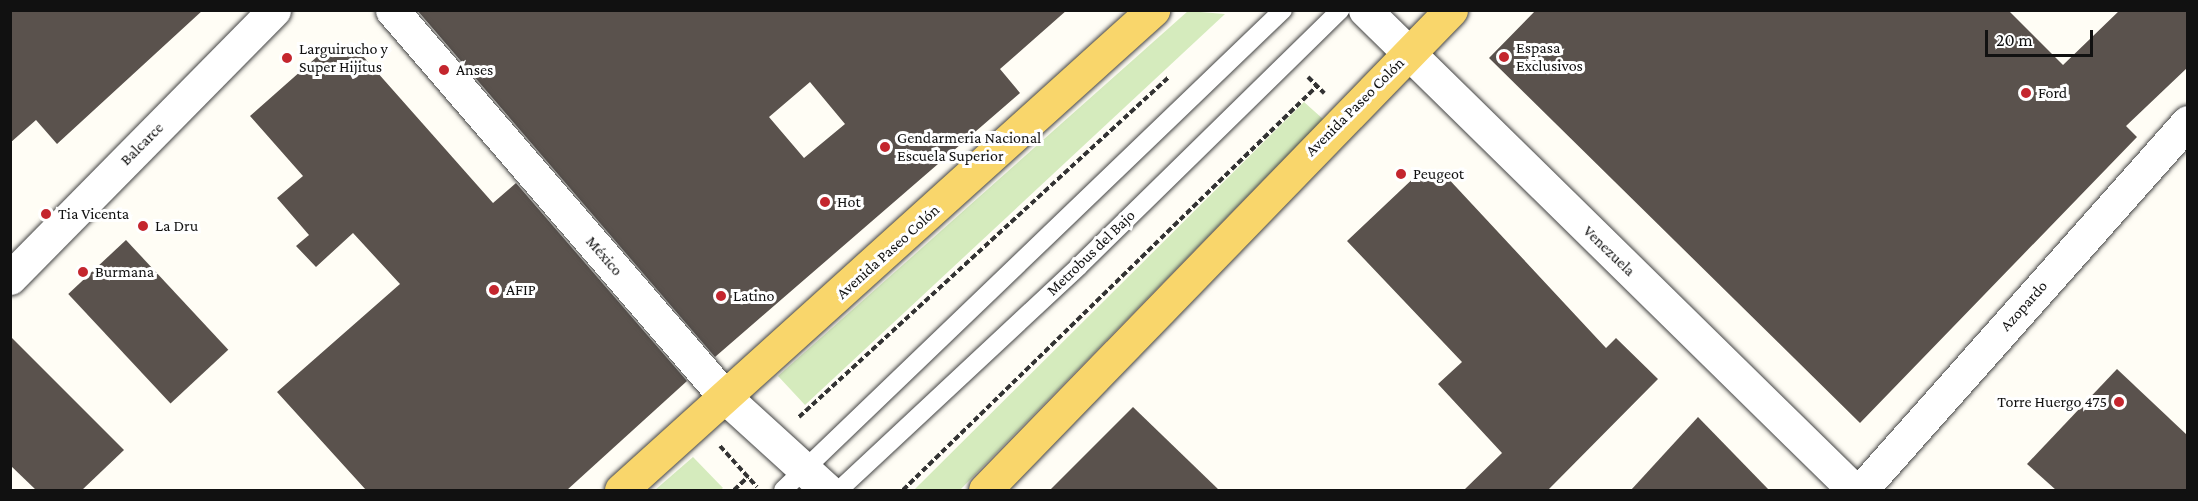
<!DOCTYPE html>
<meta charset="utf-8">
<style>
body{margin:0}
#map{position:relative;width:2198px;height:501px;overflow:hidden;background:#fffdf5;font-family:"Crimson Pro",serif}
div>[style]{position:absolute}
.green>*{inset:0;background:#d5ebbd}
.building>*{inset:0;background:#5a524d;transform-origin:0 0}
.path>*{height:4px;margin-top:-2px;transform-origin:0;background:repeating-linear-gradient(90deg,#333 0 6px,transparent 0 9px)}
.roads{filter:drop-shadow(0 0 2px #444) drop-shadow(0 0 2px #444)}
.service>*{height:18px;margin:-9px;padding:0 9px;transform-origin:9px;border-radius:9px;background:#fff}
.minor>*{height:33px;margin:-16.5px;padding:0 16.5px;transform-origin:16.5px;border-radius:16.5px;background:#fff}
.primary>*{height:33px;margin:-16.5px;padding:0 16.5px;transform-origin:16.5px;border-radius:16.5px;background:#f9d66b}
.dots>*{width:16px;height:16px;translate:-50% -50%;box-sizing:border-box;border:3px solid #fff;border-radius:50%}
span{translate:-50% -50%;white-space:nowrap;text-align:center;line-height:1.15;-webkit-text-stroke:6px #fff;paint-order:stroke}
.poi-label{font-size:16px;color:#111}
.left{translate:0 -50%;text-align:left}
.right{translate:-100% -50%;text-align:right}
.street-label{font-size:16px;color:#111}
.frame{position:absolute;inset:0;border:12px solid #111;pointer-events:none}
.scale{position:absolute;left:1985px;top:30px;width:108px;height:27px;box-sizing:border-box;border:3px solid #111;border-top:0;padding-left:8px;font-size:18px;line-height:21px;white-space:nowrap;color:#111;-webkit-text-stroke:4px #fff;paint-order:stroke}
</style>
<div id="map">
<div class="green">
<i style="clip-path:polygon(1188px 11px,1225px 14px,805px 405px,778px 376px)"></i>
<i style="clip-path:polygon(1304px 102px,1323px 119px,960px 490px,914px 490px)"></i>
<i style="clip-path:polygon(693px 457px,723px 488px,720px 490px,655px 490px)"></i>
</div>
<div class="building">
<i style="clip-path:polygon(10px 10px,203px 10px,57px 144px,36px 120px,10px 143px)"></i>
<i style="clip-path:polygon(evenodd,417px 10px,1067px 10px,1000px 69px,1020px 93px,715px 357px,417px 10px,810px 82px,845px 124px,804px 158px,769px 117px,810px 82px)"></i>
<i style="clip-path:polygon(1536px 10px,2008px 10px,2063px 65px,2120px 10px,2187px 10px,2187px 68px,2126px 126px,2137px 137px,1860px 423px,1489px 58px)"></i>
<i style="clip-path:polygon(361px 54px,493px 203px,516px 183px,687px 381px,567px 490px,366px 490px,277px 392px,400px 284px,353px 233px,316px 267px,296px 246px,309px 235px,277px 198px,303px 176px,250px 116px,319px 55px)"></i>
<i style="clip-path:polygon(1420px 172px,1444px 174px,1606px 348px,1616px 338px,1658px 379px,1548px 490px,1464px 490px,1502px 453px,1438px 384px,1462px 362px,1347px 241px)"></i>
<i style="left:126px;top:240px;width:150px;height:79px;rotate:47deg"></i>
<i style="clip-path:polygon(10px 336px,124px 450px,82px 490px,36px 490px,10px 465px)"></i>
<i style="clip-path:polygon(2117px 369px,2187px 435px,2187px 490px,2056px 490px,2027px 464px)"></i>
<i style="clip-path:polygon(1133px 407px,1219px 490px,1050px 490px)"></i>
<i style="clip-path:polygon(1698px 417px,1769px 490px,1631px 490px)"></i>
</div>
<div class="path">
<i style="left:1308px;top:77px;width:23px;rotate:45deg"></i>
<i style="left:799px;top:417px;width:502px;rotate:-42.58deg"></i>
<i style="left:720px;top:446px;width:55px;rotate:47.9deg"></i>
<i style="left:734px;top:490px;width:19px;rotate:-43deg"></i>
<i style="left:903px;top:490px;width:578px;rotate:-44.3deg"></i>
</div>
<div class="roads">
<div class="service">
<i style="left:783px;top:490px;width:693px;rotate:-43.83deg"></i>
<i style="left:839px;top:490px;width:328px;rotate:-43deg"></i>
<i style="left:1079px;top:266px;width:366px;rotate:-44.4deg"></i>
</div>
<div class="minor">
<i style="left:392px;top:10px;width:512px;rotate:49.28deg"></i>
<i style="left:726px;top:398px;width:137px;rotate:42.3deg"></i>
<i style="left:1365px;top:10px;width:685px;rotate:44.47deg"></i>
<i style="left:10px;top:278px;width:376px;rotate:-45.4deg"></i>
<i style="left:1861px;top:490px;width:492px;rotate:-48.4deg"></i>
</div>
<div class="primary">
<i style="left:621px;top:490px;width:717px;rotate:-42.06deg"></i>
<i style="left:985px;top:490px;width:669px;rotate:-45.85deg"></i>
</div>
</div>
<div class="dots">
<i style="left:1504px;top:57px;background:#c4262e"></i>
<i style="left:287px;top:58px;background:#c4262e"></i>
<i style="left:444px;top:70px;background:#c4262e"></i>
<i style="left:2026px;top:93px;background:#c4262e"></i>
<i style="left:885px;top:147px;background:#c4262e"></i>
<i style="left:1401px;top:174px;background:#c4262e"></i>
<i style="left:825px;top:202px;background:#c4262e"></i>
<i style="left:46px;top:214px;background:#c4262e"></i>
<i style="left:143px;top:226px;background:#c4262e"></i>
<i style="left:83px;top:272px;background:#c4262e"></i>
<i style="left:494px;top:290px;background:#c4262e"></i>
<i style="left:721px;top:296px;background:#c4262e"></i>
<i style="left:2119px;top:402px;background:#c4262e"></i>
</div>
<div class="poi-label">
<span class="left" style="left:1516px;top:57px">Espasa<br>Exclusivos</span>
<span class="left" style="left:299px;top:58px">Larguirucho y<br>Super Hijitus</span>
<span class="left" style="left:456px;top:70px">Anses</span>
<span class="left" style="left:2038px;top:93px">Ford</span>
<span class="left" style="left:897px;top:147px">Gendarmeria Nacional<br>Escuela Superior</span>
<span class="left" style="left:1413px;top:174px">Peugeot</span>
<span class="left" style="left:837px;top:202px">Hot</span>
<span class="left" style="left:58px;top:214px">Tia Vicenta</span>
<span class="left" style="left:155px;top:226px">La Dru</span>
<span class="left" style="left:95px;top:272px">Burmana</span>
<span class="left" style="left:506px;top:290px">AFIP</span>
<span class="left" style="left:733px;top:296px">Latino</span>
<span class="right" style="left:2107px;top:402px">Torre Huergo 475</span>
</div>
<div class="street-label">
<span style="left:1355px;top:107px;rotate:-45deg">Avenida Paseo Colón</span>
<span style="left:142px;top:144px;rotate:-45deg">Balcarce</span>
<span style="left:1609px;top:251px;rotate:44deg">Venezuela</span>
<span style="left:888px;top:252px;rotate:-42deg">Avenida Paseo Colón</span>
<span style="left:1091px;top:253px;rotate:-44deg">Metrobus del Bajo</span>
<span style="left:604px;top:256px;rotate:49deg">México</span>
<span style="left:2024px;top:306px;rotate:-48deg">Azopardo</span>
</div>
<div class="frame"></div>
<div class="scale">20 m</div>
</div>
